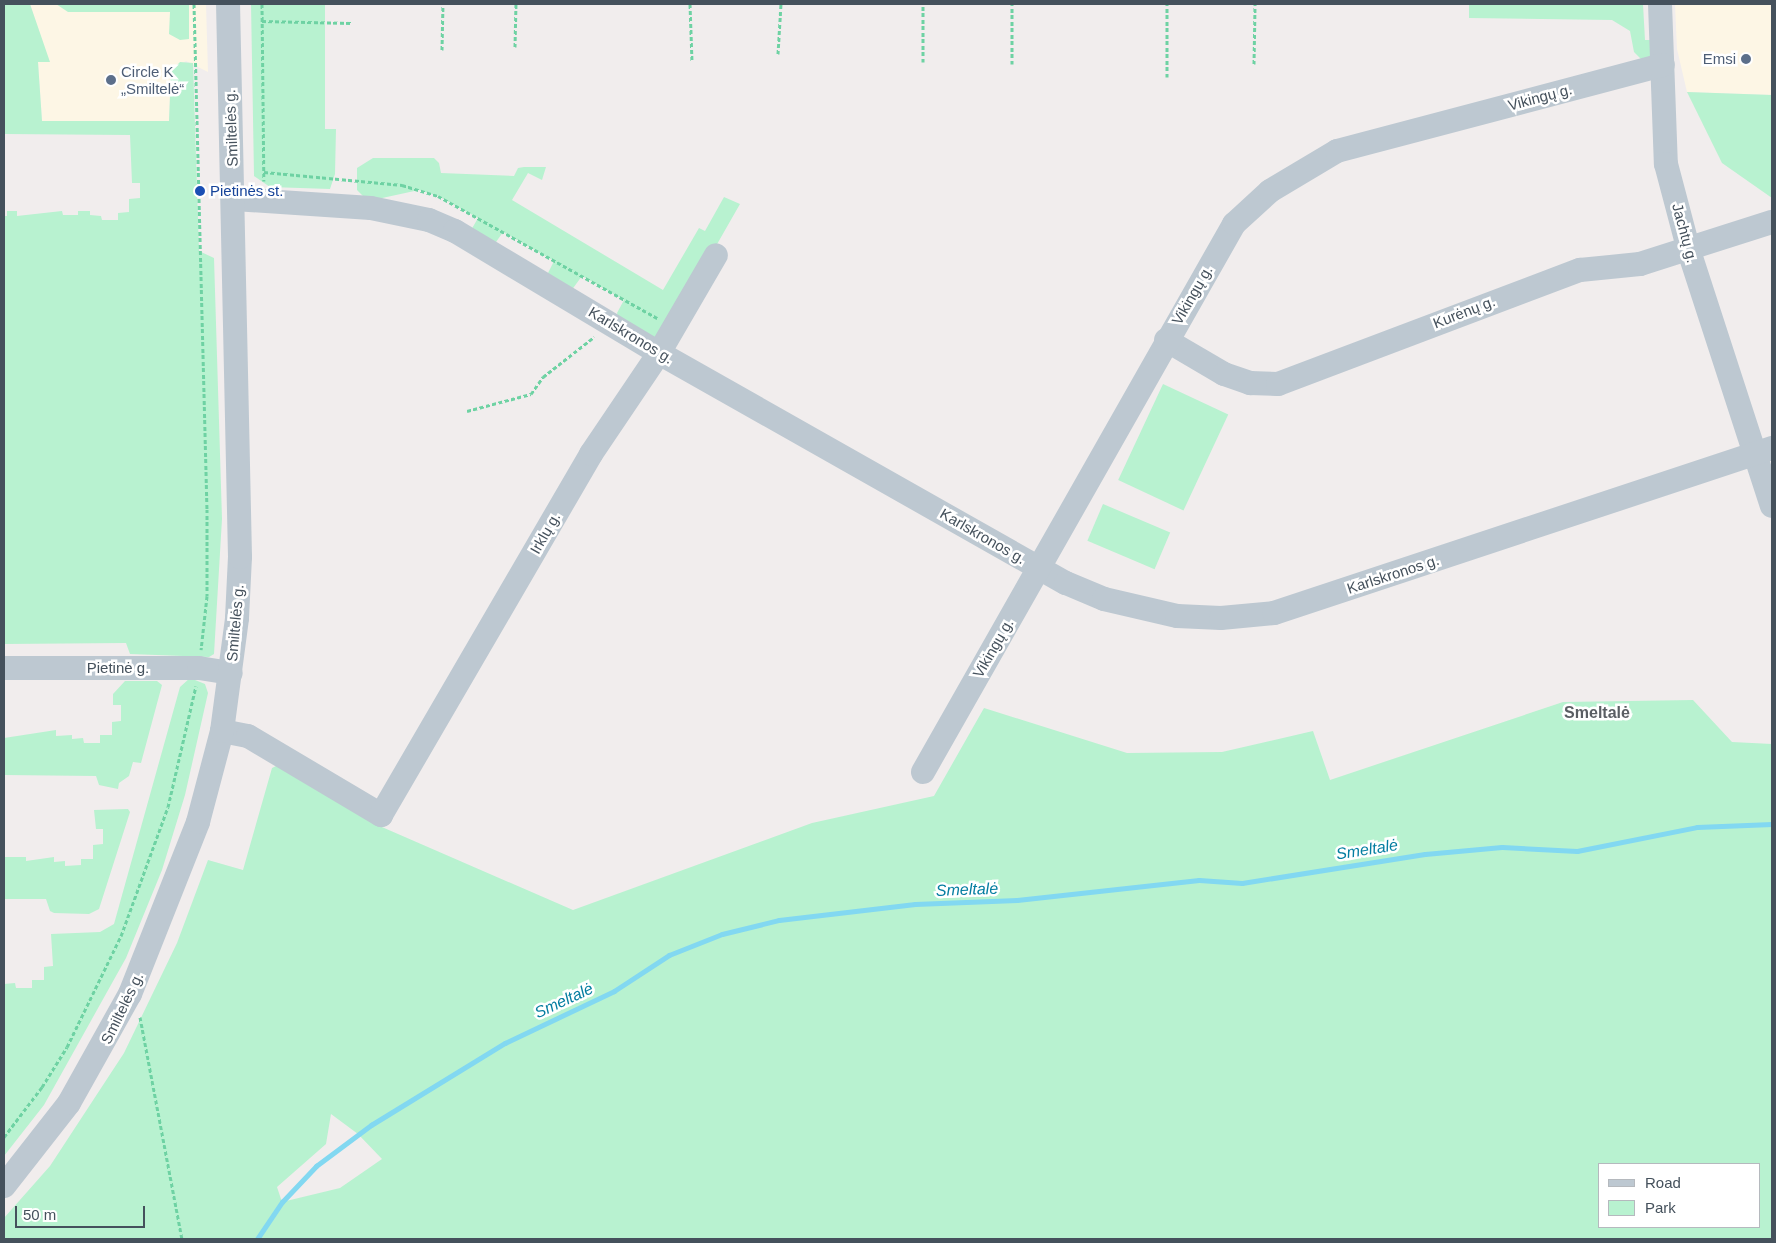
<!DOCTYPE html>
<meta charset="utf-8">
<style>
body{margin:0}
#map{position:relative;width:1776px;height:1243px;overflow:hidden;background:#f1eded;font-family:Helvetica,sans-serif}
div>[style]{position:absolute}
.commercial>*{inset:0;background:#fdf6e5}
.green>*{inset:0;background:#b8f2d0;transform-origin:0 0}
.stream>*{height:5px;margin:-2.5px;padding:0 2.5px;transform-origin:2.5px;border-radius:2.5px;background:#82d8f1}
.path>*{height:3px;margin-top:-1.5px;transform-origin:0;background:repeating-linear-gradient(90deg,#6ed2a3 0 4px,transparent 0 6.5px)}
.minor>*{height:24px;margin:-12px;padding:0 12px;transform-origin:12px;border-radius:12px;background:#bdc8d1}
.dots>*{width:14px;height:14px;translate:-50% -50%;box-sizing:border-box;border:2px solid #fff;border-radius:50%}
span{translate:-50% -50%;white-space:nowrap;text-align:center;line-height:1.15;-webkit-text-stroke:5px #fff;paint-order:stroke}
.service-label{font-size:15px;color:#4e5e75}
.right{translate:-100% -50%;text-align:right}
.left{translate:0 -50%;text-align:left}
.street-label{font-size:15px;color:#45515c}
.transit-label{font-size:15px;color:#164399}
.neighbourhood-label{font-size:16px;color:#5a5e63;font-weight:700}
.water-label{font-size:16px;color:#047da1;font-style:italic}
.frame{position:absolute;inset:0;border:5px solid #45515c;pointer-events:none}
.legend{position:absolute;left:1598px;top:1163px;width:162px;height:65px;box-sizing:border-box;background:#fff;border:1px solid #b5b9be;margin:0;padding:6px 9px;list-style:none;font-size:15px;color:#45515c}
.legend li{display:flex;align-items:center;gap:10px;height:25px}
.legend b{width:25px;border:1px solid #b5b9be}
.scale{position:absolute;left:15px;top:1206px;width:130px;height:22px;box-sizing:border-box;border:2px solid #45515c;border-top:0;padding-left:6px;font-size:15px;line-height:18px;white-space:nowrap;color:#45515c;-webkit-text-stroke:4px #fff;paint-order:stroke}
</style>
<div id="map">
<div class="commercial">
<i style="clip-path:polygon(30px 4px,206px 4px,208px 72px,186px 61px,171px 71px,169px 121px,42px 121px,38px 62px,49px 62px)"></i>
<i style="clip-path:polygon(1675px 4px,1772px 4px,1772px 95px,1687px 92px,1677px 49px)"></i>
</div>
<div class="green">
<i style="clip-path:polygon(4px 4px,30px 4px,50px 62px,38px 62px,42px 121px,169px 121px,171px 71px,180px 62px,193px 63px,199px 251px,214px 258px,222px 519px,214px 654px,209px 657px,130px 654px,126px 643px,4px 644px,4px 216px,7px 216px,7px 211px,17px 211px,17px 216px,62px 211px,63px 215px,78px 215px,78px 211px,90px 211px,90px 215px,101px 216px,102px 220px,118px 220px,118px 213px,129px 212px,129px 199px,140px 198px,140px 183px,132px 183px,130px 135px,4px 134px)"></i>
<i style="clip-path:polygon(56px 4px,189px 4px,189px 39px,180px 40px,169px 34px,170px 12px,68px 12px)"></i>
<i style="clip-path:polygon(251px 4px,325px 4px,325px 129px,336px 129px,335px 174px,330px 189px,270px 187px,254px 176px)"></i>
<i style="clip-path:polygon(1469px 4px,1643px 4px,1645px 40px,1653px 40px,1652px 50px,1650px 57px,1641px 59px,1634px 52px,1630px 31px,1612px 20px,1469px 18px)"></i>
<i style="clip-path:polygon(1687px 92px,1772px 95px,1772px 198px,1722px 163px)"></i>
<i style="clip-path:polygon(373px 158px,434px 158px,439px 163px,441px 173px,514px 176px,518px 168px,524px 167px,546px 167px,542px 180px,528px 173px,512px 200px,663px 290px,699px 228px,705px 231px,724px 197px,740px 204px,664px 337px,657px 341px,619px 320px,617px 313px,624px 300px,582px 276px,571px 291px,546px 277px,554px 261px,503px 232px,494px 245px,470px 232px,478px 218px,438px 196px,419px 190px,373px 200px,363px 196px,357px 190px,357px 168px)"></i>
<i style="left:1163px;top:384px;width:72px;height:106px;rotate:25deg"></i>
<i style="left:1103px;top:504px;width:73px;height:40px;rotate:23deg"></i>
<i style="clip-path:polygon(190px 678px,205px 684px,208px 693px,185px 795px,162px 870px,126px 958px,44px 1105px,4px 1156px,4px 980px,4px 984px,15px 983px,16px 988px,32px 988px,32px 980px,44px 980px,44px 967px,53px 966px,51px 934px,100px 932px,114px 924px,180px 687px)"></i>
<i style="clip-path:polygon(125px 681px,157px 681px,162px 685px,141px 763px,133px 762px,129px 776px,119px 783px,118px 789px,99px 785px,96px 776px,4px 775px,4px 738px,56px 730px,56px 736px,72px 735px,72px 739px,83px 738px,84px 743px,100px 743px,100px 735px,112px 735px,112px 722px,121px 721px,121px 705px,113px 705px,113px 694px)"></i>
<i style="clip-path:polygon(evenodd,1693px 700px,1732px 742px,1772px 744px,1772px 1239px,4px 1239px,4px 1218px,50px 1166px,124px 1053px,177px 943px,208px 860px,243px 870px,272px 768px,278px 765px,375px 824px,573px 910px,812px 823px,934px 796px,984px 708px,1127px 753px,1222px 752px,1313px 731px,1330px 780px,1563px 702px,1693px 700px,331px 1114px,358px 1134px,382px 1159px,340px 1188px,282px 1202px,277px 1187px,326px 1144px,331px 1114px,1693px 700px,1600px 1164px,1760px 1164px,1760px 1227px,1600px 1227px,1600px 1164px)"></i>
<i style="clip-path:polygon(128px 809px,130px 812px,99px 909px,89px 914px,54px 913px,50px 911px,46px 899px,4px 899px,4px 857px,26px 857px,26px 861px,54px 857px,54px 862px,65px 861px,65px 866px,81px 865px,81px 859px,93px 859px,93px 845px,103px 844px,103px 829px,96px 829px,94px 810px)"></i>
</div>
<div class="stream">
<i style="left:257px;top:1239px;width:45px;rotate:-56deg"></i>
<i style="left:282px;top:1202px;width:50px;rotate:-46.6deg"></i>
<i style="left:316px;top:1166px;width:69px;rotate:-36.7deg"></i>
<i style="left:371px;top:1125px;width:157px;rotate:-31.5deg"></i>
<i style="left:505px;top:1043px;width:121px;rotate:-25.5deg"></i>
<i style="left:614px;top:991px;width:66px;rotate:-33.2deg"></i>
<i style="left:669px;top:955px;width:57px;rotate:-21.6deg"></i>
<i style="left:722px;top:934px;width:59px;rotate:-13.8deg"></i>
<i style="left:779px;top:920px;width:137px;rotate:-6.7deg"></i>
<i style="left:915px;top:904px;width:102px;rotate:-2.2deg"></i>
<i style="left:1017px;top:900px;width:183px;rotate:-6.3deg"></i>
<i style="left:1199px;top:880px;width:43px;rotate:4deg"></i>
<i style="left:1242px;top:883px;width:185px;rotate:-9deg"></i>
<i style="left:1425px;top:854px;width:77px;rotate:-5.2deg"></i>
<i style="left:1502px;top:847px;width:75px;rotate:3.1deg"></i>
<i style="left:1577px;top:851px;width:122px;rotate:-11.3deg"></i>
<i style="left:1697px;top:827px;width:75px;rotate:-2.3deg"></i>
</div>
<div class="path">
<i style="left:194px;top:4px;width:505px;rotate:88.53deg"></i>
<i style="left:207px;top:509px;width:87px;rotate:90deg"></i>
<i style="left:207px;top:596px;width:54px;rotate:96.3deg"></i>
<i style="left:262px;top:4px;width:177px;rotate:89.4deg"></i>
<i style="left:690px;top:4px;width:58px;rotate:88deg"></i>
<i style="left:262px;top:21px;width:89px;rotate:1.3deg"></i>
<i style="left:515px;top:47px;width:43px;rotate:-88.7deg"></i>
<i style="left:442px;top:50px;width:46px;rotate:-88.8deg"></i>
<i style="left:778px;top:54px;width:50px;rotate:-86.6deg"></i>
<i style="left:923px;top:62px;width:58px;rotate:-90deg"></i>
<i style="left:1012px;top:64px;width:60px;rotate:-90deg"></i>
<i style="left:1254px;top:64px;width:60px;rotate:-89deg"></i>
<i style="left:1167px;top:77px;width:73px;rotate:-90deg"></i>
<i style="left:264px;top:172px;width:139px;rotate:5.4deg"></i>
<i style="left:402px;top:185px;width:38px;rotate:17deg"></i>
<i style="left:438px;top:196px;width:251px;rotate:29.1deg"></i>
<i style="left:467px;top:411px;width:66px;rotate:-14.9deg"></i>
<i style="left:531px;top:394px;width:21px;rotate:-55deg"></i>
<i style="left:543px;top:377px;width:65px;rotate:-38.1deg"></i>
<i style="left:140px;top:1017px;width:226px;rotate:79.3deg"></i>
<i style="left:4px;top:1137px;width:63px;rotate:-52.8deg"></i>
<i style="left:42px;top:1087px;width:47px;rotate:-58deg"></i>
<i style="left:67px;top:1047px;width:123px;rotate:-64.1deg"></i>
<i style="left:121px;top:936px;width:137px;rotate:-70deg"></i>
<i style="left:168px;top:807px;width:124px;rotate:-77deg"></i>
</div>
<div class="minor">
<i style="left:1660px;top:4px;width:160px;rotate:87.9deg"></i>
<i style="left:1666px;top:164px;width:90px;rotate:75.2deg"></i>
<i style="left:1689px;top:251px;width:268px;rotate:72deg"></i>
<i style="left:234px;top:199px;width:137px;rotate:3.8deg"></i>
<i style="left:371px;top:208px;width:59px;rotate:11.7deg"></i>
<i style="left:429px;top:220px;width:28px;rotate:23deg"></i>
<i style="left:455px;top:231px;width:238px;rotate:30.9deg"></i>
<i style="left:659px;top:353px;width:467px;rotate:29.5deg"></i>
<i style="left:1066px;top:583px;width:41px;rotate:22.8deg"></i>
<i style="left:1104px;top:599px;width:75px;rotate:13.1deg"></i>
<i style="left:1177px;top:616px;width:44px;rotate:2.6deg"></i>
<i style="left:1221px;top:618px;width:53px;rotate:-5.4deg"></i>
<i style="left:1274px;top:613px;width:525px;rotate:-18.33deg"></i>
<i style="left:1166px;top:340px;width:67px;rotate:30.4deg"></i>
<i style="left:1224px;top:374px;width:28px;rotate:19deg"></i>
<i style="left:1250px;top:383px;width:28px;rotate:2deg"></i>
<i style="left:1278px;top:384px;width:323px;rotate:-20.7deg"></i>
<i style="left:1580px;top:270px;width:60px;rotate:-5.7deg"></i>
<i style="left:1640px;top:264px;width:139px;rotate:-17.7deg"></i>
<i style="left:4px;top:668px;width:195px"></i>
<i style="left:199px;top:668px;width:32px;rotate:9deg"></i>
<i style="left:222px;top:731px;width:26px;rotate:11deg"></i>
<i style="left:248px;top:736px;width:155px;rotate:30.7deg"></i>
<i style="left:381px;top:815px;width:418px;rotate:-59.8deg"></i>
<i style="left:591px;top:454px;width:122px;rotate:-56deg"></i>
<i style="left:659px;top:353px;width:113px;rotate:-59.8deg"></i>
<i style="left:923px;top:772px;width:630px;rotate:-60.42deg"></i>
<i style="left:1234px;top:224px;width:49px;rotate:-42.5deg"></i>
<i style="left:1270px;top:191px;width:78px;rotate:-30.8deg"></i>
<i style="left:1337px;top:151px;width:337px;rotate:-14.8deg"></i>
<i style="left:4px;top:1186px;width:105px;rotate:-51.9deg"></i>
<i style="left:69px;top:1103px;width:125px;rotate:-60.8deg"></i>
<i style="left:130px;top:994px;width:185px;rotate:-68.4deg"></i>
<i style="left:198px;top:822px;width:94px;rotate:-75.2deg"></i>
<i style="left:222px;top:731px;width:114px;rotate:-82.4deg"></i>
<i style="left:237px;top:618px;width:61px;rotate:-87.2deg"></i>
<i style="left:240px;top:557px;width:553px;rotate:-91.24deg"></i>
</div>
<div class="dots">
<i style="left:1746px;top:59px;background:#5c6f8a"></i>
<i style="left:111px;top:80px;background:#5c6f8a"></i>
<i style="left:200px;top:191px;background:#1a4fb4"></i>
</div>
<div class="service-label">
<span class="right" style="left:1736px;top:59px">Emsi</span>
<span class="left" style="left:121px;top:80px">Circle K<br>„Smiltelė“</span>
</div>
<div class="street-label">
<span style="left:1540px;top:97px;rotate:-15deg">Vikingų g.</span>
<span style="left:231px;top:128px;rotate:-92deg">Smiltelės g.</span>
<span style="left:1685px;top:233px;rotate:75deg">Jachtų g.</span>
<span style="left:1192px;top:295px;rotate:-60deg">Vikingų g.</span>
<span style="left:1464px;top:312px;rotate:-21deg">Kurėnų g.</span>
<span style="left:631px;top:335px;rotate:31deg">Karlskronos g.</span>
<span style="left:545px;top:533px;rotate:-60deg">Irklų g.</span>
<span style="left:983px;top:536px;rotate:30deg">Karlskronos g.</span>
<span style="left:1393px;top:574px;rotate:-18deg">Karlskronos g.</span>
<span style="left:235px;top:623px;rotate:-85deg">Smiltelės g.</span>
<span style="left:993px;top:648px;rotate:-60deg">Vikingų g.</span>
<span style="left:118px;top:668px">Pietinė g.</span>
<span style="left:122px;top:1008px;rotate:-64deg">Smiltelės g.</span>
</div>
<div class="transit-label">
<span class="left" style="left:210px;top:191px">Pietinės st.</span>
</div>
<div class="neighbourhood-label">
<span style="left:1597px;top:713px">Smeltalė</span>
</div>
<div class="water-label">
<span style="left:1367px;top:850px;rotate:-9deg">Smeltalė</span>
<span style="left:967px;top:890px;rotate:-2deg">Smeltalė</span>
<span style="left:564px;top:1001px;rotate:-25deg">Smeltalė</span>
</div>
<div class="frame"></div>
<ul class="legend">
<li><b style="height:6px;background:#bdc8d1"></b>Road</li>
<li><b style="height:14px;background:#b8f2d0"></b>Park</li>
</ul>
<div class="scale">50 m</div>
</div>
